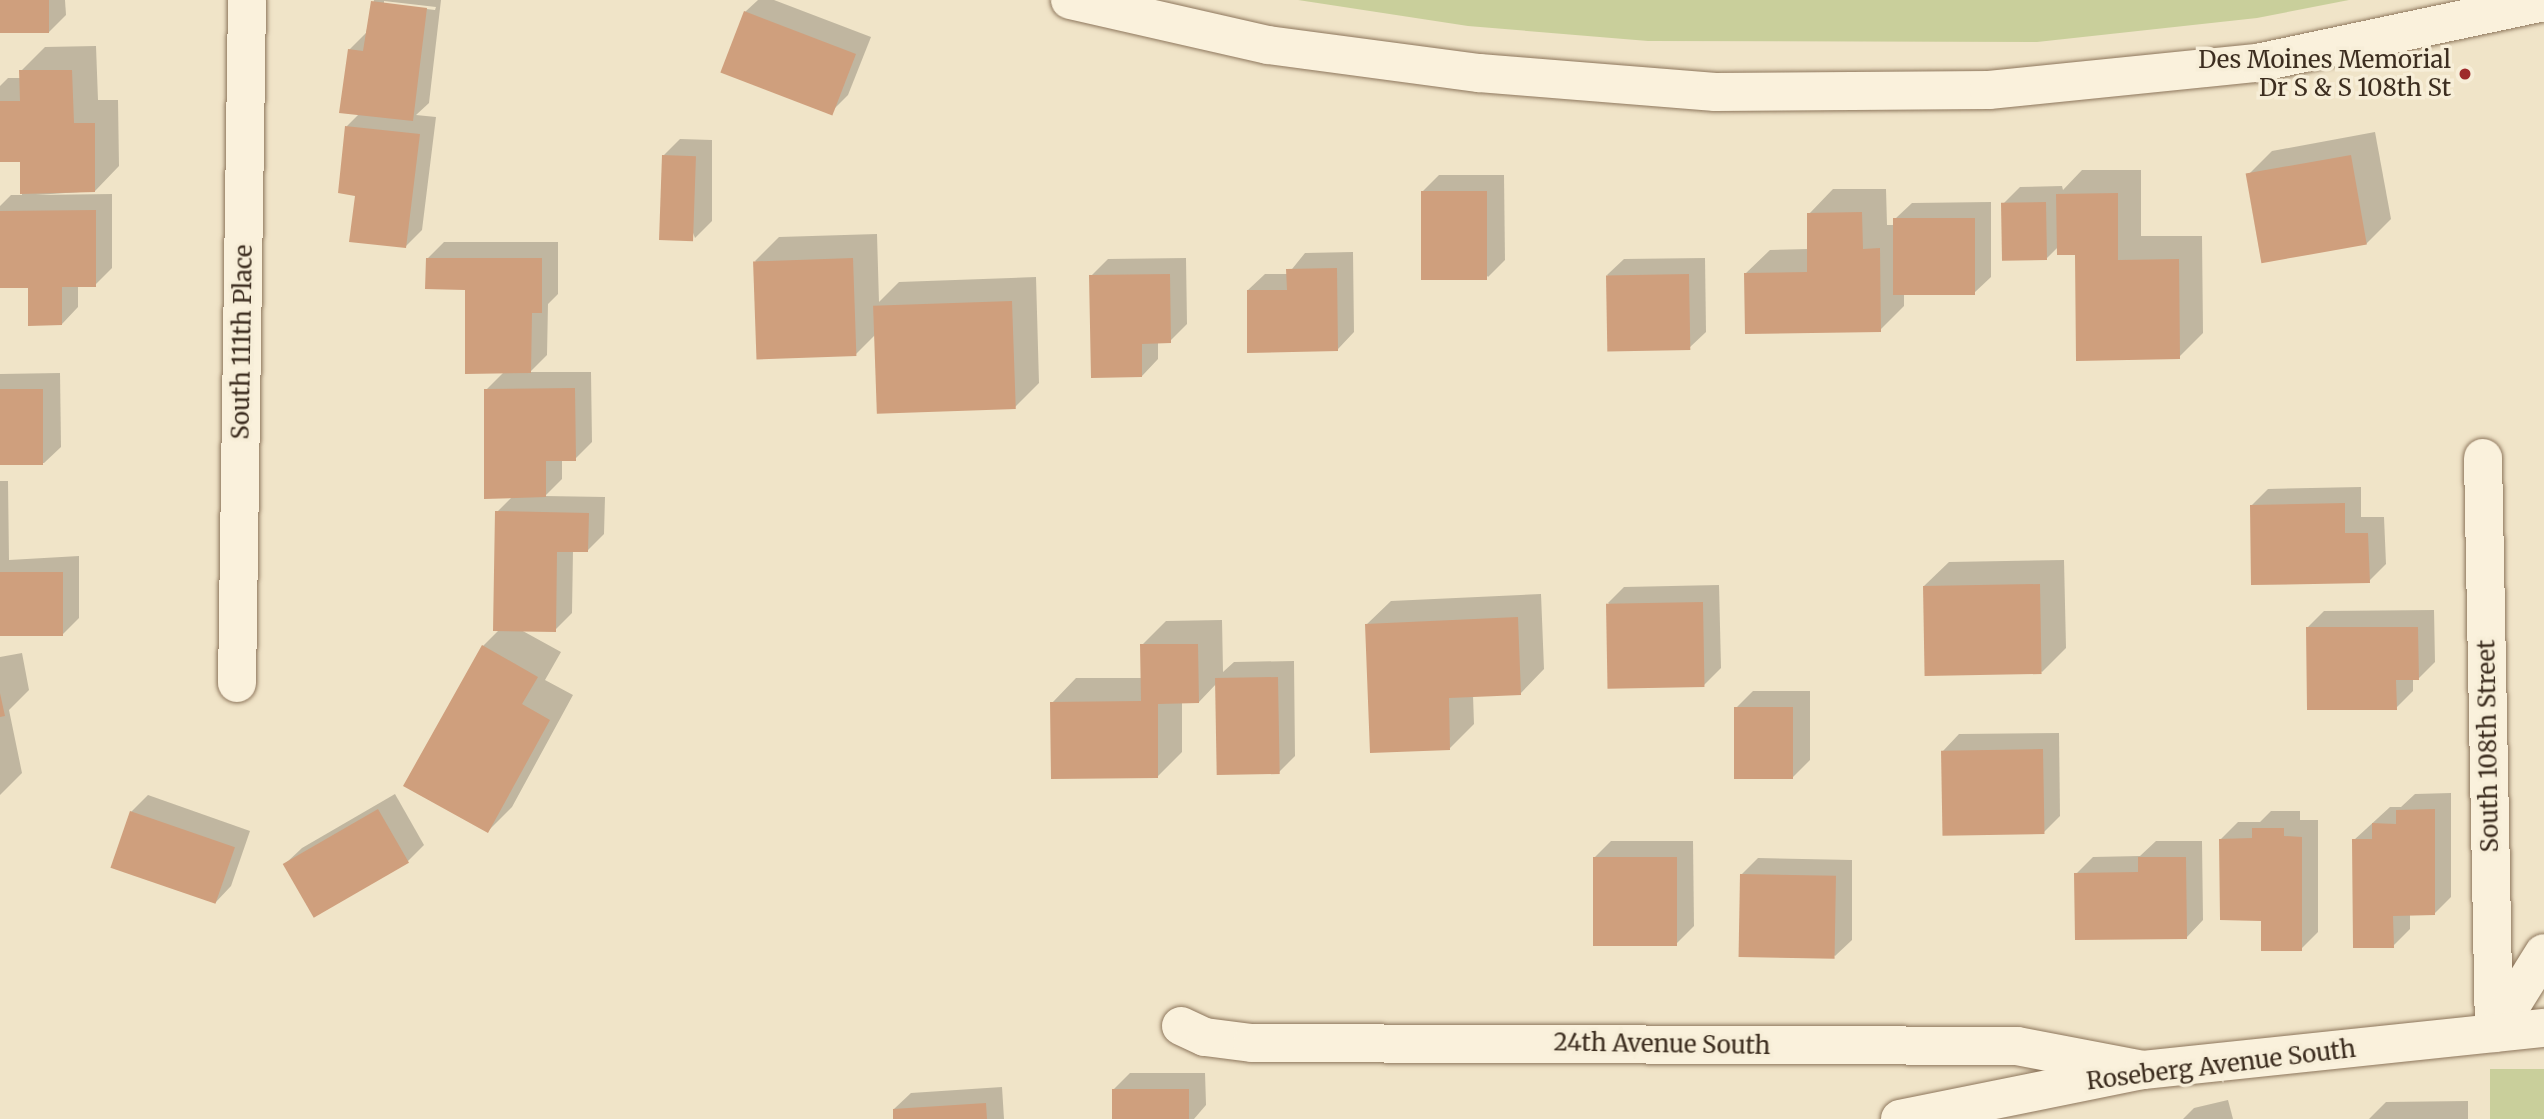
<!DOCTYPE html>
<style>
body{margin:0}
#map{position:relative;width:2544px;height:1119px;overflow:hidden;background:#f0e4c8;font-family:Merriweather,serif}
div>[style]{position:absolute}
.green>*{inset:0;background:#c9cf9b;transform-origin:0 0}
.shadow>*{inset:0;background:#0003}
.building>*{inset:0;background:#cf9f7d;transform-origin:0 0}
.roads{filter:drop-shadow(0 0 2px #8d765c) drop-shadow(0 0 2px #8d765c)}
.minor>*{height:38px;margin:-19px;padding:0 19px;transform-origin:19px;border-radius:19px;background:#faf1dc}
.secondary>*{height:38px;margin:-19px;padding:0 19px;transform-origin:19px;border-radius:19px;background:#faf1dc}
.dots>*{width:19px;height:19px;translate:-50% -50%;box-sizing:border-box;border:4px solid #f7eed8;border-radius:50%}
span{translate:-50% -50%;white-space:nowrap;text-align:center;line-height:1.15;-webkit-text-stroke:7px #f7eed8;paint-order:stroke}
.poi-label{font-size:24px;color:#3d2e20}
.right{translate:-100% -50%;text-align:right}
.street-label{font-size:24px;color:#3d2e20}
</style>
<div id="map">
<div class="green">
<i style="clip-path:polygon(1298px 0,2349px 0,2257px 18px,2037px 42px,1648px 41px,1468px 26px)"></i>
<i style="left:2544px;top:1069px;width:50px;height:54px;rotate:90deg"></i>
</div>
<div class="shadow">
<i style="clip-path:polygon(0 0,65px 0,66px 15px,49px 32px,0 32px)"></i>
<i style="clip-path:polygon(evenodd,374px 0,441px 0,429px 103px,416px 115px,436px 117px,422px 230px,406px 246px,357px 194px,347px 126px,360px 113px,349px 50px,366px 33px,374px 0,384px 1px,436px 7px,435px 10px,384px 4px,384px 1px)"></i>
<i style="clip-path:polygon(758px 0,774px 0,871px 37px,848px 95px,831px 112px,745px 12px)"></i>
<i style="clip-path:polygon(96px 46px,98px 100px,118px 100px,119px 166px,95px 191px,36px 195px,112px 194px,112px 268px,95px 285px,78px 285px,78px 307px,62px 324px,30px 286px,0 286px,0 206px,11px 195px,22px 195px,22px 161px,0 161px,0 86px,8px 78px,21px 78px,21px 71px,45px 47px)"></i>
<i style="clip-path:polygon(2375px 132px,2391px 219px,2366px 244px,2248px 175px,2272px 151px)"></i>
<i style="clip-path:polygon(680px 139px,712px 140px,712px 221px,695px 238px,663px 156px)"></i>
<i style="clip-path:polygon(2082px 170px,2141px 170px,2141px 236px,2202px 236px,2203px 333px,2179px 357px,2077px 253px,2059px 246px,2047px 258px,2003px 204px,2020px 187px,2062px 186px,2063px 190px)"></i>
<i style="clip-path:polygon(1439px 175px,1504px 175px,1505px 260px,1488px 277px,1422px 192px)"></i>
<i style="clip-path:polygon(1833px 189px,1886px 189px,1887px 225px,1895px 225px,1895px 219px,1912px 203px,1991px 202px,1991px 277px,1974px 293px,1904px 295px,1904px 306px,1880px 330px,1745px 274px,1770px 250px,1809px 249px,1809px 214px)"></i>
<i style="clip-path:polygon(877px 234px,879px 302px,899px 282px,1036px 277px,1039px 383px,1015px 407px,876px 334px,856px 354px,755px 261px,779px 237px)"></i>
<i style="clip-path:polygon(444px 242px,558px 242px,558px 294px,548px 304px,547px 355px,530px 372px,591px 372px,592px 442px,575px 459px,562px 459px,562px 479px,545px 496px,605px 497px,604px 534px,587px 551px,573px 550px,572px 613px,555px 630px,521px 630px,561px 652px,545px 680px,573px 695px,512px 807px,488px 831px,483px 646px,500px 629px,497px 512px,513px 496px,486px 390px,504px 372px,467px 289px,427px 259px)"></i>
<i style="clip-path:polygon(1353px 252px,1354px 332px,1338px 349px,1248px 290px,1265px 274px,1288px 274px,1305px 253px)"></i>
<i style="clip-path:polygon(1186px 258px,1187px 324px,1170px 341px,1158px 342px,1158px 359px,1142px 376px,1091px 276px,1108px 259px)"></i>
<i style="clip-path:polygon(1705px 258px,1706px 332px,1689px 348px,1607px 275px,1624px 259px)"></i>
<i style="clip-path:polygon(60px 373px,61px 447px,44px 463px,0 463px,0 374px)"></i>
<i style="clip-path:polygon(0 481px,8px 481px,9px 560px,79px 556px,79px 618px,62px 635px,0 635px)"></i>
<i style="clip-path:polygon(2361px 487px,2361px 517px,2384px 517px,2386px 564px,2369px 581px,2251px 506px,2268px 489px)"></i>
<i style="clip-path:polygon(2064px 560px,2066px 648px,2042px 672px,1924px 586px,1949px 562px)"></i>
<i style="clip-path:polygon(1719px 585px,1721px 668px,1704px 685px,1608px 603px,1624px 587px)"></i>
<i style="clip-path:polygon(1541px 594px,1544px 669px,1520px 694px,1473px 695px,1474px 724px,1450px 748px,1366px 625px,1391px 601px)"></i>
<i style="clip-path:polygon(2434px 610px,2435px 662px,2419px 678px,2413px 678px,2413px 691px,2396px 708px,2307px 628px,2324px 611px)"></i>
<i style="clip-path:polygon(1222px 620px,1223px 672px,1234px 662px,1294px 661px,1295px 756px,1278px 773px,1217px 683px,1199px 702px,1182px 702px,1182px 752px,1158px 776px,1052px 703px,1076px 678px,1142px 678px,1142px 645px,1166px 621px)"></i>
<i style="clip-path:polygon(22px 653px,29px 690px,9px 710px,22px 773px,0 795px,0 657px)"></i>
<i style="clip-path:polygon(1753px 691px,1810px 691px,1810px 760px,1793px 777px,1736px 708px)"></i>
<i style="clip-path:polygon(2059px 733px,2060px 816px,2043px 833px,1943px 751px,1959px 734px)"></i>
<i style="clip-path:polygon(2451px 793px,2451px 897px,2434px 914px,2410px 914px,2410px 929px,2393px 946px,2354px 840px,2390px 807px,2401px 807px,2415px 794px)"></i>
<i style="clip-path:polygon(395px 794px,424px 845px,408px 861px,285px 864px,302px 848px)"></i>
<i style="clip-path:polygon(148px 795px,250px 831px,231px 886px,215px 903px,131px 812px)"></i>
<i style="clip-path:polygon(2271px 811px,2300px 811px,2300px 820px,2318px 820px,2318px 932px,2301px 949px,2221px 839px,2238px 822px,2260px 822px)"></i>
<i style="clip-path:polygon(1611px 841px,1693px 841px,1694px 926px,1677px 943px,1594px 858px)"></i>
<i style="clip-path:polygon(2156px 841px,2202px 841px,2203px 920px,2187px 937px,2076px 874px,2093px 857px,2140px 856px)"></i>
<i style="clip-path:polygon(1758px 858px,1852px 860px,1852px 940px,1835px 956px,1741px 875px)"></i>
<i style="clip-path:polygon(1130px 1073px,1205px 1073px,1206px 1105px,1194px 1119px,1114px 1119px,1113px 1090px)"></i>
<i style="clip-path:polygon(1002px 1087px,1004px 1119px,895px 1119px,894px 1109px,911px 1093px)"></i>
<i style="clip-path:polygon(2228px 1100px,2233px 1119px,2183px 1119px,2194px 1108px)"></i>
<i style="clip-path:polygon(2468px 1101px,2468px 1119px,2369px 1119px,2386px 1102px)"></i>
</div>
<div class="building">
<i style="left:0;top:0;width:49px;height:33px"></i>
<i style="clip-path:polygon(371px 1px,427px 8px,413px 121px,339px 113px,348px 49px,363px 51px)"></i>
<i style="left:744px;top:11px;width:120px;height:66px;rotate:21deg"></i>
<i style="clip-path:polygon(19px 70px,72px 70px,74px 123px,95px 123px,95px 192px,20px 194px,20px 162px,0 162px,0 101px,20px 101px)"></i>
<i style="clip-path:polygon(345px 126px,420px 134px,406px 248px,349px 242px,355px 196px,338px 193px)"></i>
<i style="left:662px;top:155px;width:34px;height:85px;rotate:2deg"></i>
<i style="left:2351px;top:155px;width:91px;height:107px;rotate:80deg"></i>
<i style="left:1421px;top:191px;width:66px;height:89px"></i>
<i style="clip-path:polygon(2118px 193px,2118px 260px,2179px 259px,2180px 359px,2076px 361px,2075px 255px,2057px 255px,2056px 194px)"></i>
<i style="left:2046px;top:202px;width:58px;height:45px;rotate:89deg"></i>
<i style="clip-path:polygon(96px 210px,96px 287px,62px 287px,62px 325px,28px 326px,28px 288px,0 288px,0 211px)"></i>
<i style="clip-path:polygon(1862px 212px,1863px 249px,1880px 248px,1881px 332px,1745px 334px,1744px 273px,1807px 272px,1807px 213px)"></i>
<i style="left:1975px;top:218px;width:77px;height:82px;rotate:90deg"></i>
<i style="clip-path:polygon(426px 258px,542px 258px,542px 313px,532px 313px,531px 373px,465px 374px,465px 290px,425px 289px)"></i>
<i style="left:853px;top:258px;width:98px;height:100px;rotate:88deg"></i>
<i style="clip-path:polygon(1337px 268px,1338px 351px,1247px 353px,1247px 290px,1287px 290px,1286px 269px)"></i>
<i style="clip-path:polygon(1170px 274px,1171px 343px,1142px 344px,1142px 377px,1091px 378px,1089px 275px)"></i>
<i style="left:1689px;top:274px;width:76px;height:83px;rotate:89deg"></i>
<i style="left:1012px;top:301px;width:108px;height:139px;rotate:88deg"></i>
<i style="clip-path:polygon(575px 388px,576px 461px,546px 461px,546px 497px,484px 499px,484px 389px)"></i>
<i style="left:0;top:389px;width:43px;height:76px"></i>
<i style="clip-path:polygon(2345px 503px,2345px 533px,2368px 533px,2370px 583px,2251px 585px,2250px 505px)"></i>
<i style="clip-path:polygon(495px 511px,589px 513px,588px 552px,557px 552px,556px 632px,493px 631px)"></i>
<i style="left:63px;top:572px;width:64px;height:63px;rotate:90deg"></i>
<i style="left:2040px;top:584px;width:90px;height:117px;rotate:89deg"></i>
<i style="left:1703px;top:602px;width:85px;height:97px;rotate:89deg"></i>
<i style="clip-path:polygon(1518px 617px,1521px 695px,1449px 698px,1450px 750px,1370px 753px,1365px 624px)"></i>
<i style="clip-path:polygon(2306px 627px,2418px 627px,2419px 680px,2396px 680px,2397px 710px,2307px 710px)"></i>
<i style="clip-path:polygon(1140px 644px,1198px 644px,1199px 703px,1158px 704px,1158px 778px,1051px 779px,1050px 702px,1141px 701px)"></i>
<i style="clip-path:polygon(482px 645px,538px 677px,522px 704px,550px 720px,488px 833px,403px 786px)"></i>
<i style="left:1278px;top:677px;width:97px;height:63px;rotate:89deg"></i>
<i style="clip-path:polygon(0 693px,5px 716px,0 717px)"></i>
<i style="left:1734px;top:707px;width:59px;height:72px"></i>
<i style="left:2043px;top:749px;width:85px;height:102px;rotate:89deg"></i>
<i style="left:378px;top:809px;width:62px;height:110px;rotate:60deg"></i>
<i style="clip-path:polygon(2435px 809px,2435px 915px,2393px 916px,2394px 948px,2353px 948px,2352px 839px,2372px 839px,2372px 823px,2396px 824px,2396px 810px)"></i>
<i style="left:130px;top:811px;width:111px;height:60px;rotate:19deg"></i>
<i style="clip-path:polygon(2252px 828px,2284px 828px,2284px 836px,2302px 837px,2302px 951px,2261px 951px,2261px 921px,2220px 920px,2219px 839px,2252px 838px)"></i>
<i style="left:1593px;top:857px;width:84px;height:89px"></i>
<i style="clip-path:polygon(2138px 857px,2186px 857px,2187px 939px,2075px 940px,2074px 873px,2138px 872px)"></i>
<i style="left:1740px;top:874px;width:96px;height:83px;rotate:1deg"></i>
<i style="left:1112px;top:1089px;width:77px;height:30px"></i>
<i style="clip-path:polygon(986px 1103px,987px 1119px,893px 1119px,893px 1109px)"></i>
</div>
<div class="roads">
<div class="minor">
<i style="left:2483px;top:458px;width:575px;rotate:88.9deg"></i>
<i style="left:237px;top:683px;width:683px;rotate:-89.16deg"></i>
<i style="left:1181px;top:1026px;width:26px;rotate:25deg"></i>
<i style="left:1205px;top:1037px;width:47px;rotate:7.3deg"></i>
<i style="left:1252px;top:1043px;width:765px;rotate:0.22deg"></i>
<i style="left:2017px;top:1046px;width:128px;rotate:10.8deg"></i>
<i style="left:2494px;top:1033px;width:94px;rotate:-58deg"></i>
<i style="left:1900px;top:1119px;width:248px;rotate:-11.4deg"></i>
<i style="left:2143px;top:1070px;width:403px;rotate:-6deg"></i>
</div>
<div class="secondary">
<i style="left:1070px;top:0;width:203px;rotate:12.8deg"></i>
<i style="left:1268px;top:45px;width:213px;rotate:7.6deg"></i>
<i style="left:1479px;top:73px;width:237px;rotate:4.6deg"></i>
<i style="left:1715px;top:92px;width:274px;rotate:-0.4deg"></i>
<i style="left:1989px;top:90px;width:269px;rotate:-5.8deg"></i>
<i style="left:2257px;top:63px;width:293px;rotate:-12deg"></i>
</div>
</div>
<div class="dots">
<i style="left:2465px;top:74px;background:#9e2a2b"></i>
</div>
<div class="poi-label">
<span class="right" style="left:2451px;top:74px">Des Moines Memorial<br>Dr S &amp; S 108th St</span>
</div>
<div class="street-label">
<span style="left:242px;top:342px;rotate:-89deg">South 111th Place</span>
<span style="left:2488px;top:746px;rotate:-91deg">South 108th Street</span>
<span style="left:1662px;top:1044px;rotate:1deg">24th Avenue South</span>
<span style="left:2221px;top:1065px;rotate:-7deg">Roseberg Avenue South</span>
</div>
</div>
